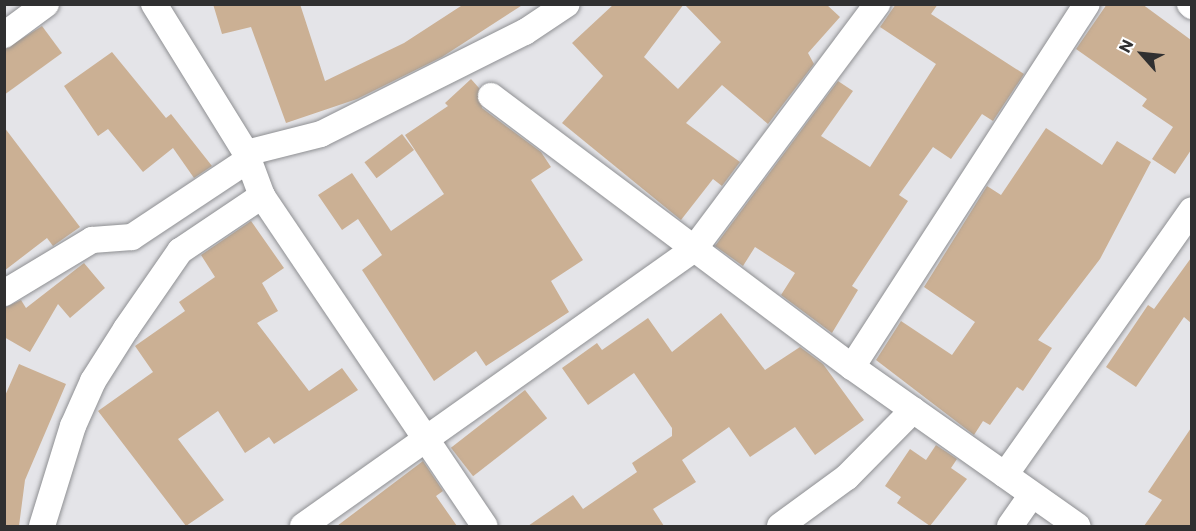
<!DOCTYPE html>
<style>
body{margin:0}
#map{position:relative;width:1196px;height:531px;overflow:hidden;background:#e4e4e8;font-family:Commissioner,sans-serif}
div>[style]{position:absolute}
.building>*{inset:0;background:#cbb094;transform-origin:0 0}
.roads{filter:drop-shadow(0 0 2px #8e8f92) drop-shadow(0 0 2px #8e8f92)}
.minor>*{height:26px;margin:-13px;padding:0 13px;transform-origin:13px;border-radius:13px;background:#fff}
span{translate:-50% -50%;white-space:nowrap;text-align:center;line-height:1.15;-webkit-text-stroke:4.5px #fff;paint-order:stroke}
.frame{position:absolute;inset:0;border:6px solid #303031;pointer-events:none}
.north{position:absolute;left:1112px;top:24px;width:60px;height:60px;-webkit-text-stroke:4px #fff;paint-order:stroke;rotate:297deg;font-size:16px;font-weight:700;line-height:24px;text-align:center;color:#303031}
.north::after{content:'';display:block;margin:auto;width:21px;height:27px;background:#303031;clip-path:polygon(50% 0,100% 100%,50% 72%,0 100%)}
</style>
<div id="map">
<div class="building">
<i style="clip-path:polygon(213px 4px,300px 4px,325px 81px,404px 43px,464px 4px,524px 4px,442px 57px,357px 99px,286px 123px,251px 27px,222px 34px)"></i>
<i style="clip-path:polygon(614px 4px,684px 4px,644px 57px,678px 89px,721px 42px,684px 4px,826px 4px,840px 17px,808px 53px,814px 64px,768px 124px,722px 85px,686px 123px,740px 162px,722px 186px,713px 179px,681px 220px,562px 123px,603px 76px,572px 43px)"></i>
<i style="clip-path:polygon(896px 4px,938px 4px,931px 14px,1024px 74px,993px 121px,982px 114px,951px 159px,933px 147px,899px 195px,908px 201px,852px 286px,858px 290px,832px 333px,781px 295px,795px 273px,755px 247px,743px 266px,715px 246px,838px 81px,853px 91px,821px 136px,870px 167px,936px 64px,880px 27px)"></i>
<i style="clip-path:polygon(1107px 4px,1142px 4px,1191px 40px,1191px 150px,1175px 174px,1152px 159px,1173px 127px,1142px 106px,1147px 99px,1076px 49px)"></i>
<i style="clip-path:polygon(42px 26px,62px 53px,4px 95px,4px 50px)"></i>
<i style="clip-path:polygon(112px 52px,166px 118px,171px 114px,212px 166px,194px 178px,173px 148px,143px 172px,108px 129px,98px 136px,64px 86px)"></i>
<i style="clip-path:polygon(471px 79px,479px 88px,482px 108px,541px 152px,551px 167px,531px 180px,583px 260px,551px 281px,569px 312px,486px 366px,476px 351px,434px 381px,362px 270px,382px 255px,358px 219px,342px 230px,318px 195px,352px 173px,391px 231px,444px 194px,405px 135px,448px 106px,445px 103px)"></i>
<i style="clip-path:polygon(4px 127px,80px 227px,53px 246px,47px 238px,4px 271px)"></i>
<i style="clip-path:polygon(1046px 128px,1102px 165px,1117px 141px,1151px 162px,1100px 259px,1038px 340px,1052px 348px,1023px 391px,1017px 387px,990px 425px,983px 421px,974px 435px,876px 360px,901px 321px,952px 355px,975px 322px,924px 287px,987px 186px,1001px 195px)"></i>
<i style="left:402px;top:134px;width:20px;height:47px;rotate:53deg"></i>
<i style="clip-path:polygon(251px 221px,284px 268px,262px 283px,278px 311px,257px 323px,309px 391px,342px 368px,358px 390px,274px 444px,269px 437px,245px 453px,218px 411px,178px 439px,224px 500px,186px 526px,98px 411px,153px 372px,135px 346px,185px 311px,179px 302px,215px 277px,201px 255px)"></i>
<i style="clip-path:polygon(1191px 258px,1191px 323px,1184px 317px,1136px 387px,1106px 367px,1148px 305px,1154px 309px)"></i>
<i style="clip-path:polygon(84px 263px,105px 288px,70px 318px,58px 304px,30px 352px,4px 337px,4px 308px,21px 300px,26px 308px)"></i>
<i style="clip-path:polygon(721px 313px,765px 370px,800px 347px,823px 364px,864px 420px,815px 455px,795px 427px,750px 457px,729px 427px,682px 460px,696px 482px,653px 509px,664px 526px,528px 526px,573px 495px,583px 509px,637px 472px,632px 463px,672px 436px,672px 428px,634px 373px,588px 405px,562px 368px,597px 343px,602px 350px,648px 318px,672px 352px)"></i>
<i style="clip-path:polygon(19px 364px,66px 384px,25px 480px,19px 526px,4px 526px,4px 398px)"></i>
<i style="left:525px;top:390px;width:36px;height:94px;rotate:52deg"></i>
<i style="clip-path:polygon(1191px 428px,1191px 526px,1144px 526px,1162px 500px,1148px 492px)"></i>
<i style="clip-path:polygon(936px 445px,957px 459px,951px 468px,967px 479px,930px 526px,897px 503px,901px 497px,885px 486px,910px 449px,926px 460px)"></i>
<i style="clip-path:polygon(423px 461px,443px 491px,436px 496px,457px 526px,337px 526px)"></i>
</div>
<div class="roads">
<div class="minor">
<i style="left:154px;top:4px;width:175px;rotate:58.3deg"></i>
<i style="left:246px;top:153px;width:46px;rotate:69.6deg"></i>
<i style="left:262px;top:196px;width:398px;rotate:56deg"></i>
<i style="left:1190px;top:4px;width:3px;rotate:45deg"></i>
<i style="left:4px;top:35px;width:52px;rotate:-36.4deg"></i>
<i style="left:491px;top:96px;width:451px;rotate:36.9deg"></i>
<i style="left:852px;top:367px;width:276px;rotate:35.2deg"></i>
<i style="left:246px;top:153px;width:77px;rotate:-14.2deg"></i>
<i style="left:321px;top:134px;width:228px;rotate:-26.6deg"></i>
<i style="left:525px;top:32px;width:50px;rotate:-33.7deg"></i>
<i style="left:4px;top:293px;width:103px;rotate:-31.1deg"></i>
<i style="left:92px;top:240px;width:40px;rotate:-4.3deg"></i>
<i style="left:132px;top:237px;width:139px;rotate:-33.6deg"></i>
<i style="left:852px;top:367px;width:432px;rotate:-57.1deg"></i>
<i style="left:1005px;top:475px;width:324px;rotate:-54.8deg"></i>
<i style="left:42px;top:526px;width:105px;rotate:-72.8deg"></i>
<i style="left:73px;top:426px;width:49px;rotate:-66deg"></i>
<i style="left:93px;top:381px;width:62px;rotate:-57.6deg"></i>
<i style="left:126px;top:329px;width:95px;rotate:-55.3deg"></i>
<i style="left:180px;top:251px;width:99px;rotate:-33.9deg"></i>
<i style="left:303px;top:526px;width:479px;rotate:-35.3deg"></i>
<i style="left:694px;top:249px;width:306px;rotate:-53.2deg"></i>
<i style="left:780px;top:526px;width:83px;rotate:-36.2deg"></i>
<i style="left:847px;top:477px;width:94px;rotate:-45.4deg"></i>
<i style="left:1010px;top:526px;width:38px;rotate:-55deg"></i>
</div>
</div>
<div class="frame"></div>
<div class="north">N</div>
</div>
